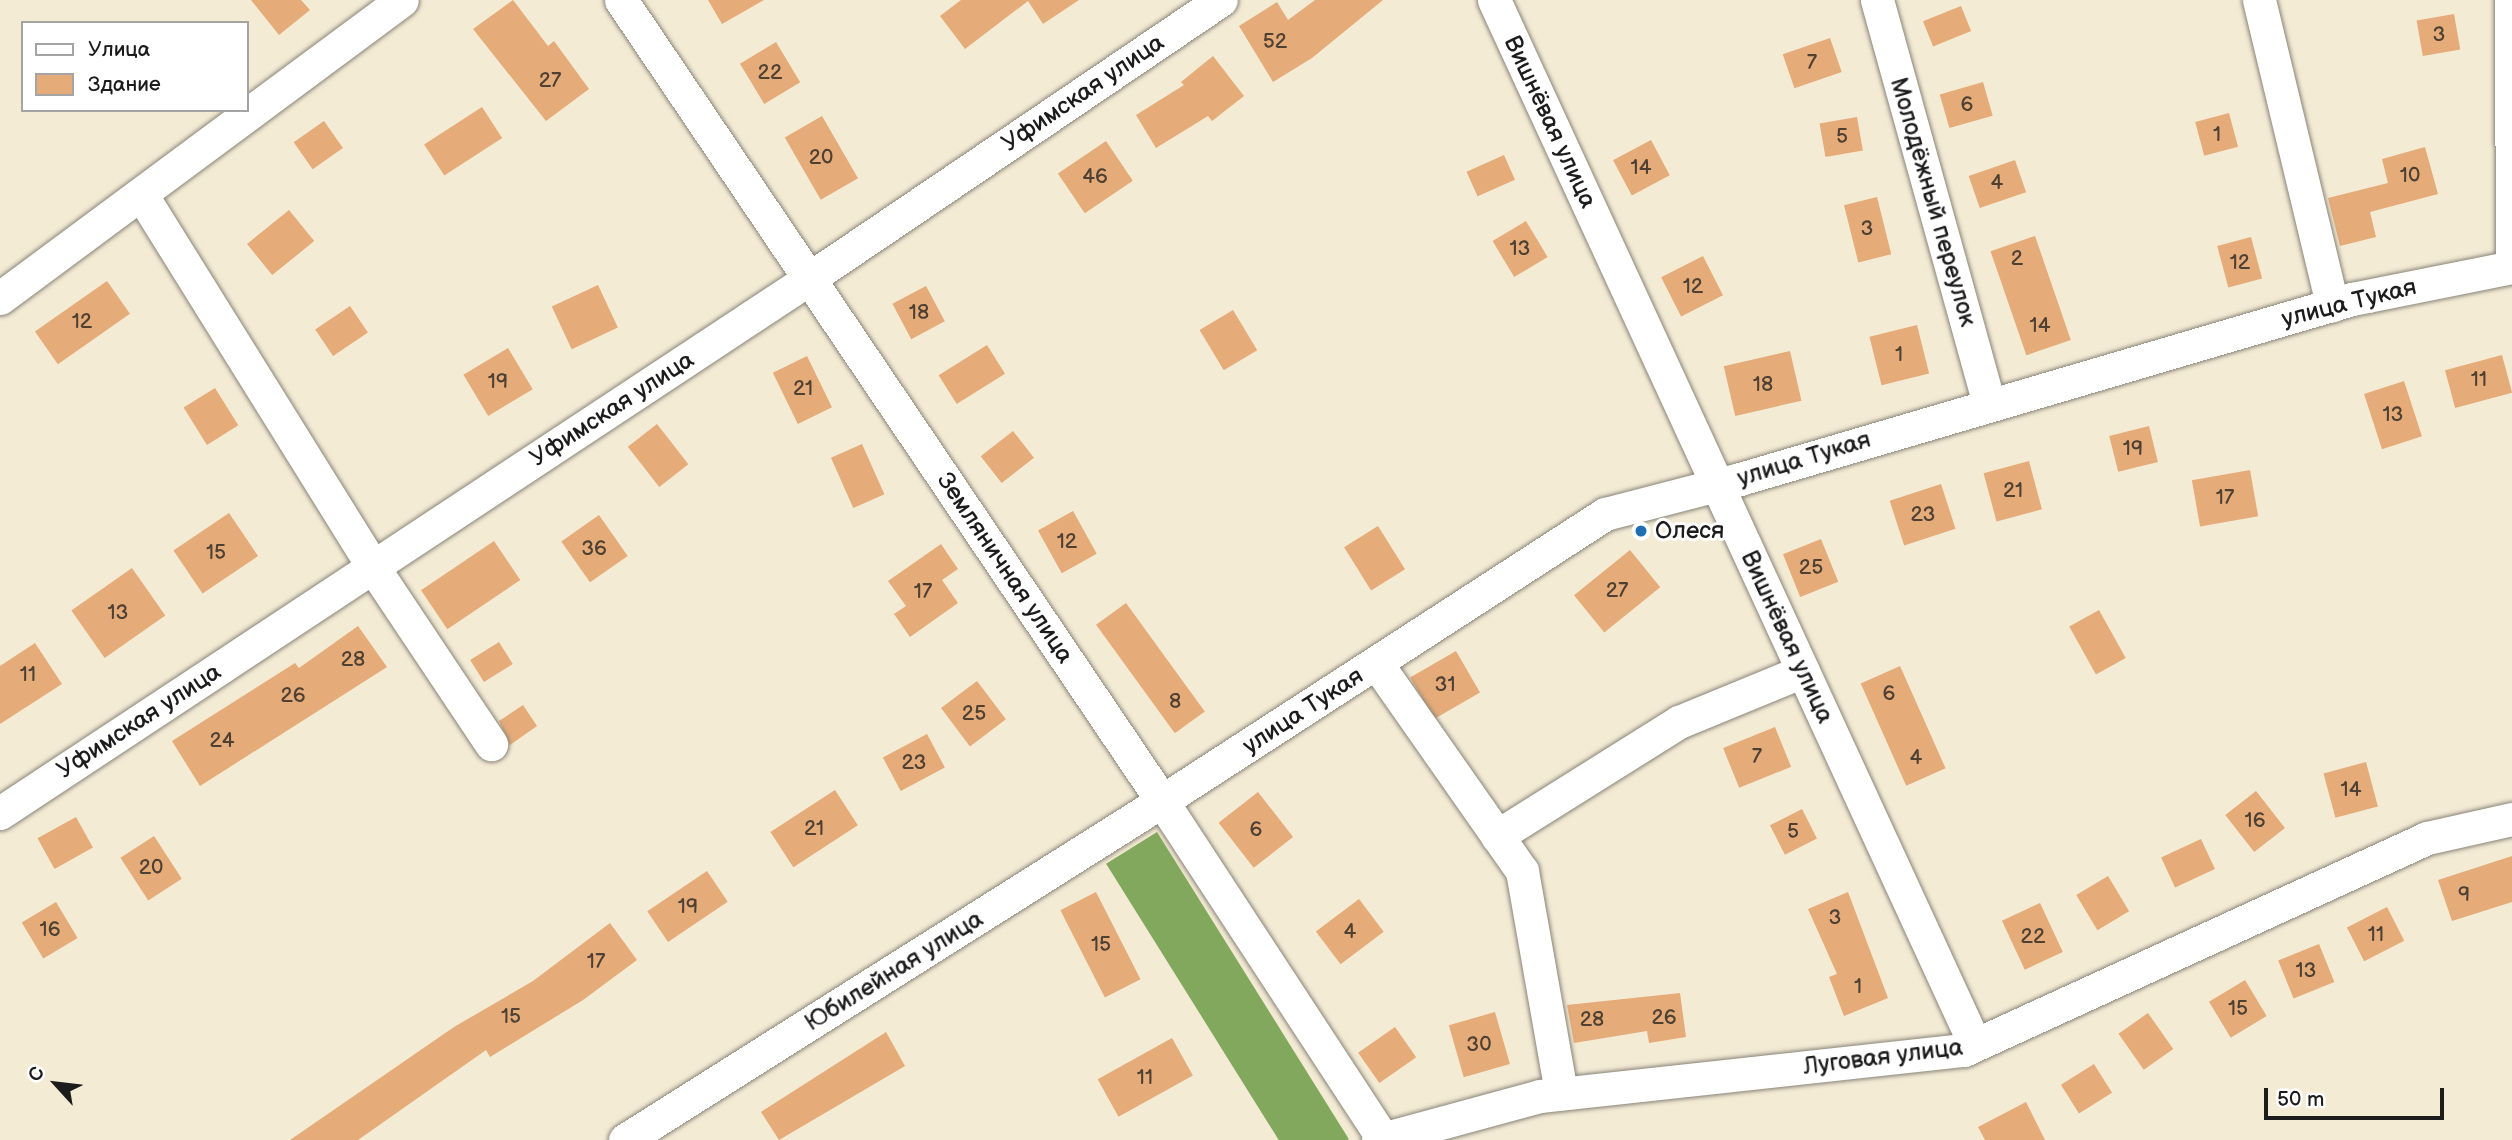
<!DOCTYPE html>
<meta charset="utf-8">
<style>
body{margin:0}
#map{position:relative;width:2512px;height:1140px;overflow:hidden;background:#f4ebd5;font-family:"Balsamiq Sans",sans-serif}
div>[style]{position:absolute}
.forest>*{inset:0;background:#82a85d;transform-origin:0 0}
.building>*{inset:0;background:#e5ab79;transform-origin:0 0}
.roads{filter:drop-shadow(0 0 2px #888478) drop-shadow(0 0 2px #888478)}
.minor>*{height:33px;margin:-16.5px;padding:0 16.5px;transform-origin:16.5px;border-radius:16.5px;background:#fff}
.dots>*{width:19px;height:19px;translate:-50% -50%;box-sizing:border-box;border:4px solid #fff;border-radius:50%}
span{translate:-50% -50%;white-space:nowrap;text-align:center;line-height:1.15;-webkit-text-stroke:6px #fff;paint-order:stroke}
.number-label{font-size:21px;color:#4e4033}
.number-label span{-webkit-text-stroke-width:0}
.street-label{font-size:24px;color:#1c1c1c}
.poi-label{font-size:24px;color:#1c1c1c}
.left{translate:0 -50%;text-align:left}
.legend{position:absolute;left:21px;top:21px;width:228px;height:91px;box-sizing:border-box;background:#fff;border:2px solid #a4a4a4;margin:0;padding:9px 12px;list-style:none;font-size:21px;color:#1c1c1c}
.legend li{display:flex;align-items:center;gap:14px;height:35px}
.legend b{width:35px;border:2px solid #a4a4a4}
.north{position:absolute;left:21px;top:1049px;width:70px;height:70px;-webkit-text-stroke:5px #fff;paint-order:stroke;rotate:297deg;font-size:19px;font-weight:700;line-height:28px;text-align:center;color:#1c1c1c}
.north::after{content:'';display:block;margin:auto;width:24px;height:32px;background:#1c1c1c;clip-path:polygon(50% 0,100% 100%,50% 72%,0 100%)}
.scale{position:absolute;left:2264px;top:1088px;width:180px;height:32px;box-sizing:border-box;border:4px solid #1c1c1c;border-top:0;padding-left:9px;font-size:21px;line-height:24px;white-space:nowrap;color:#1c1c1c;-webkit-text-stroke:5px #fff;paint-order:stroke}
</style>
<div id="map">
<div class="forest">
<i style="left:1157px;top:832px;width:362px;height:60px;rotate:58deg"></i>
</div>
<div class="building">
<i style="clip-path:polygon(251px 0,301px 0,310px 10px,279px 35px)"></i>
<i style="clip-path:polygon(513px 0,548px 46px,554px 41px,589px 89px,546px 121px,473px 29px)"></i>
<i style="clip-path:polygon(708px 0,764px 0,722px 24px)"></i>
<i style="clip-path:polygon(961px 0,1079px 0,1043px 24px,1028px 1px,965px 49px,940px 16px)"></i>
<i style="clip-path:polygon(1315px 0,1383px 0,1312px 58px,1273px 82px,1239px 26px,1277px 2px,1288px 20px)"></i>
<i style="left:1961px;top:6px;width:27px;height:41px;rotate:68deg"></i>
<i style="left:2454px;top:14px;width:36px;height:38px;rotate:80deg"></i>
<i style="left:1830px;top:38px;width:36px;height:50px;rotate:71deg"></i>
<i style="left:776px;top:42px;width:47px;height:42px;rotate:59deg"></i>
<i style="clip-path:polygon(1213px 56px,1244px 96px,1212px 121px,1208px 116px,1156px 148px,1136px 115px,1184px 85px,1181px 82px)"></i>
<i style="left:1983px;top:82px;width:35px;height:45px;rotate:74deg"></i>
<i style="left:482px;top:107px;width:37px;height:69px;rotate:57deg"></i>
<i style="left:2229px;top:113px;width:35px;height:35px;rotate:75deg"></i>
<i style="left:822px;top:116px;width:72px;height:43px;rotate:60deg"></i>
<i style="left:1857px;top:117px;width:34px;height:38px;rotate:80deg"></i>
<i style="left:324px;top:121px;width:33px;height:37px;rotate:55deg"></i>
<i style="left:1651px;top:140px;width:40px;height:43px;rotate:62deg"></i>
<i style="left:1106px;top:141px;width:48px;height:58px;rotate:56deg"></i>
<i style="clip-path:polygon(2425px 147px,2438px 194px,2370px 212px,2376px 237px,2340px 246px,2328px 198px,2388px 183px,2382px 159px)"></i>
<i style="left:1504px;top:155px;width:27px;height:41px;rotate:66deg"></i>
<i style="left:2015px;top:160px;width:34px;height:49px;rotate:71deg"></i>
<i style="left:1877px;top:197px;width:59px;height:34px;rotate:76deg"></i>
<i style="left:289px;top:210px;width:40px;height:54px;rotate:51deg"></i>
<i style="left:1526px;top:221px;width:42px;height:39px;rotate:59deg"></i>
<i style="left:2035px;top:236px;width:110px;height:47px;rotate:71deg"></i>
<i style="left:2251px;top:237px;width:43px;height:35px;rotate:75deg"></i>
<i style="left:1703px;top:256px;width:44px;height:47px;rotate:63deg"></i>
<i style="left:107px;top:281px;width:40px;height:88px;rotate:55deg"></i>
<i style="left:598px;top:285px;width:47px;height:51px;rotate:65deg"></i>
<i style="left:926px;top:286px;width:40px;height:38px;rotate:62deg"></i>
<i style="left:350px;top:306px;width:32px;height:42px;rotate:56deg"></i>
<i style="left:1233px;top:310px;width:47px;height:39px;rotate:59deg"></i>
<i style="left:1917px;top:325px;width:50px;height:49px;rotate:76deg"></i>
<i style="left:987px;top:345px;width:34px;height:57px;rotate:58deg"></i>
<i style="left:508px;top:348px;width:48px;height:52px;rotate:59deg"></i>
<i style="left:1790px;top:351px;width:51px;height:68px;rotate:77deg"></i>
<i style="left:2502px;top:355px;width:39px;height:59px;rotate:75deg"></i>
<i style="left:807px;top:356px;width:57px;height:38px;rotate:64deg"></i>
<i style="left:2404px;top:381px;width:58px;height:42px;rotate:72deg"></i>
<i style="left:215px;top:388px;width:44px;height:37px;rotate:58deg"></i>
<i style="left:657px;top:424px;width:51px;height:37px;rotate:52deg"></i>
<i style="left:2149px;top:426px;width:37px;height:41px;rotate:76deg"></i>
<i style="left:1013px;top:431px;width:34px;height:41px;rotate:52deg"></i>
<i style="left:862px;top:444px;width:55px;height:34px;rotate:66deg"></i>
<i style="left:2029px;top:461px;width:50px;height:47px;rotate:75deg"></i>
<i style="left:2250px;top:470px;width:47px;height:59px;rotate:80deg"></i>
<i style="left:1941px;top:484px;width:47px;height:54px;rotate:72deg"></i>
<i style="left:1073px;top:511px;width:49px;height:40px;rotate:61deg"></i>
<i style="left:229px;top:513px;width:52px;height:67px;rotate:56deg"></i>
<i style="left:599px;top:515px;width:50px;height:46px;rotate:55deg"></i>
<i style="left:1378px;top:526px;width:51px;height:40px;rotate:58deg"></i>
<i style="left:1821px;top:539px;width:46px;height:41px;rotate:68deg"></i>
<i style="left:494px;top:541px;width:47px;height:88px;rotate:56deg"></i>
<i style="clip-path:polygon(941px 544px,958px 569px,942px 580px,958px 603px,910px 637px,894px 614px,906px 606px,888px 581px)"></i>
<i style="left:1630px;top:550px;width:48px;height:72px;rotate:51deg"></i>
<i style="left:132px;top:568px;width:58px;height:74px;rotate:55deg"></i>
<i style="left:1126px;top:603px;width:134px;height:37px;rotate:54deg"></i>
<i style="left:2099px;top:610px;width:55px;height:34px;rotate:61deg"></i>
<i style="clip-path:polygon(358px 626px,387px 667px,200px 786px,172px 741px,295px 663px,299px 668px)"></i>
<i style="left:499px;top:642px;width:26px;height:34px;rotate:58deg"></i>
<i style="clip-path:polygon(35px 643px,62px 684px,0 724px,0 666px)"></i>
<i style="left:1456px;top:651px;width:48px;height:53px;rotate:60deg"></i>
<i style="left:1900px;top:666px;width:112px;height:43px;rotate:66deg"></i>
<i style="left:977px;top:681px;width:48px;height:45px;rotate:53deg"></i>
<i style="clip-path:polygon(523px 705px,537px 726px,510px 745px,499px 721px)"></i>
<i style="left:1775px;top:727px;width:43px;height:56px;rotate:68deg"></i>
<i style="left:927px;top:734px;width:38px;height:50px;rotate:62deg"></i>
<i style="left:2366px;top:762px;width:46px;height:44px;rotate:75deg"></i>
<i style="left:835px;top:790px;width:42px;height:77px;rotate:57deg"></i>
<i style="left:2256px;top:791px;width:47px;height:39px;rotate:52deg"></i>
<i style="left:1258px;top:792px;width:57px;height:50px;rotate:52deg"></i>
<i style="left:1802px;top:809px;width:33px;height:36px;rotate:63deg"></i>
<i style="left:76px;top:817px;width:35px;height:44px;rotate:61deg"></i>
<i style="left:154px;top:836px;width:51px;height:40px;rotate:57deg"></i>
<i style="left:2201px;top:839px;width:33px;height:44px;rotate:65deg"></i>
<i style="clip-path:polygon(2512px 856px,2512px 902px,2452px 921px,2438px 880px)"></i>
<i style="left:707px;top:871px;width:37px;height:72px;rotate:56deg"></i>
<i style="left:2108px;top:876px;width:41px;height:37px;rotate:59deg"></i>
<i style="left:1096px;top:892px;width:98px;height:40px;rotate:63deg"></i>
<i style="clip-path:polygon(1848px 892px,1888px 998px,1844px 1016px,1829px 977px,1837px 974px,1808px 909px)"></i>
<i style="left:1359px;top:899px;width:41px;height:54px;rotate:53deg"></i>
<i style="left:56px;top:902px;width:42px;height:40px;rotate:59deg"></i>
<i style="left:2040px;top:903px;width:54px;height:42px;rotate:65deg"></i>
<i style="left:2387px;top:907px;width:38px;height:45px;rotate:63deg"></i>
<i style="clip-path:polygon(610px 923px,637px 960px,583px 1000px,490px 1057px,486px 1050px,358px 1140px,290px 1140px,454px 1027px,533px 981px)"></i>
<i style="left:2319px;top:944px;width:41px;height:44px;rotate:68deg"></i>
<i style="left:2245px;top:980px;width:42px;height:42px;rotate:59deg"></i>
<i style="clip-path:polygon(1680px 993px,1686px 1037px,1649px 1043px,1647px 1031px,1574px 1043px,1567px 1005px)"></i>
<i style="left:1495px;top:1012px;width:54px;height:48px;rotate:74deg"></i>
<i style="left:2148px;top:1013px;width:44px;height:36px;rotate:55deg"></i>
<i style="left:1395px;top:1027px;width:37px;height:45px;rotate:55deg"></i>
<i style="clip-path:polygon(886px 1032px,905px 1066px,779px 1140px,761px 1112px)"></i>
<i style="left:1172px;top:1038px;width:43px;height:85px;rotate:61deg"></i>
<i style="left:2094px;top:1064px;width:34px;height:39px;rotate:58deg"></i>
<i style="clip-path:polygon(2026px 1102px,2045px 1140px,1985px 1140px,1978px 1127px)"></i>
</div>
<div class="roads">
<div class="minor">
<i style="left:621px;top:0;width:967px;rotate:55.96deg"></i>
<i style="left:1162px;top:801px;width:405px;rotate:56.8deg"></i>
<i style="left:1494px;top:0;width:1150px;rotate:65.28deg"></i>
<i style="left:1877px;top:0;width:418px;rotate:74.5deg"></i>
<i style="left:2259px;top:0;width:314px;rotate:76.5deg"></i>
<i style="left:2511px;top:0;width:267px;rotate:89.8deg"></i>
<i style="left:141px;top:194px;width:439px;rotate:58.1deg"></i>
<i style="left:373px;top:567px;width:213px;rotate:56.3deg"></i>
<i style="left:0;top:298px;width:500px;rotate:-36.55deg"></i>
<i style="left:1377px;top:664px;width:253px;rotate:55deg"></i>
<i style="left:1522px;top:871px;width:225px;rotate:80deg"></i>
<i style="left:0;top:813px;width:971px;rotate:-33.44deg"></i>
<i style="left:810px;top:278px;width:496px;rotate:-34.1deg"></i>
<i style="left:1497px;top:836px;width:215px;rotate:-32.1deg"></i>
<i style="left:1679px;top:722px;width:134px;rotate:-22.4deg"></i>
<i style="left:625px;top:1140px;width:635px;rotate:-32.26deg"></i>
<i style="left:1162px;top:801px;width:528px;rotate:-32.94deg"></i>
<i style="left:1605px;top:514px;width:139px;rotate:-14.5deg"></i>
<i style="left:1740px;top:479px;width:638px;rotate:-16.39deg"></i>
<i style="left:2352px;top:299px;width:163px;rotate:-11.3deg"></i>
<i style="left:1378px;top:1140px;width:168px;rotate:-15.2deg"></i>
<i style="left:1540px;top:1096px;width:426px;rotate:-6.2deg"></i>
<i style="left:1964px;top:1050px;width:509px;rotate:-24.6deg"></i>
<i style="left:2427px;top:838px;width:87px;rotate:-12.6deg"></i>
</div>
</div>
<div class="dots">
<i style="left:1641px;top:531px;background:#1f6fb2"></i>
</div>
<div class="number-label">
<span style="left:2439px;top:35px">3</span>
<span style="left:1275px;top:42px">52</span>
<span style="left:1812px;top:63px">7</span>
<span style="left:770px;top:73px">22</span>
<span style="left:550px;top:81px">27</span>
<span style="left:1967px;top:105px">6</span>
<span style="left:2217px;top:135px">1</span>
<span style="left:1842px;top:137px">5</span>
<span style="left:821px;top:158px">20</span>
<span style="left:1641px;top:168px">14</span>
<span style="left:2410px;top:176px">10</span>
<span style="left:1095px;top:177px">46</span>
<span style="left:1997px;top:183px">4</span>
<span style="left:1867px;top:229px">3</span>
<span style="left:1520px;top:249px">13</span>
<span style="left:2017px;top:259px">2</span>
<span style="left:2240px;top:263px">12</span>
<span style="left:1693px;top:287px">12</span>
<span style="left:919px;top:313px">18</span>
<span style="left:82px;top:322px">12</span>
<span style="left:2040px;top:326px">14</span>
<span style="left:1899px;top:355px">1</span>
<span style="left:2479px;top:380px">11</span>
<span style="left:498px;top:382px">19</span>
<span style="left:1763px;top:385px">18</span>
<span style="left:803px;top:389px">21</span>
<span style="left:2393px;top:415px">13</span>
<span style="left:2133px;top:449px">19</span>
<span style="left:2013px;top:491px">21</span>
<span style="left:2225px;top:498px">17</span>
<span style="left:1923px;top:515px">23</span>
<span style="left:1067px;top:542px">12</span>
<span style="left:594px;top:549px">36</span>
<span style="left:216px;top:553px">15</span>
<span style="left:1811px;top:568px">25</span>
<span style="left:1617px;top:591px">27</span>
<span style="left:923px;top:592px">17</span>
<span style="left:118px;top:613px">13</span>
<span style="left:353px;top:660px">28</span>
<span style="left:28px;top:675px">11</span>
<span style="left:1445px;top:685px">31</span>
<span style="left:1889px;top:694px">6</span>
<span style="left:293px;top:696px">26</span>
<span style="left:1175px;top:702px">8</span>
<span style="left:974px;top:714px">25</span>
<span style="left:222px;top:741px">24</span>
<span style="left:1757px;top:757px">7</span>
<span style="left:1916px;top:758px">4</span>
<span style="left:914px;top:763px">23</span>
<span style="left:2351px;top:790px">14</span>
<span style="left:2255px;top:821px">16</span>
<span style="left:814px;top:829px">21</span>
<span style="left:1256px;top:830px">6</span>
<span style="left:1793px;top:832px">5</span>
<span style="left:151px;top:868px">20</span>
<span style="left:2464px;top:895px">9</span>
<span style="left:688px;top:907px">19</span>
<span style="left:1835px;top:918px">3</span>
<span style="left:50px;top:930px">16</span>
<span style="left:1350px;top:932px">4</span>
<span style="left:2376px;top:935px">11</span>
<span style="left:2033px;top:937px">22</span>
<span style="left:1101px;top:945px">15</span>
<span style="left:596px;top:962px">17</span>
<span style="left:2306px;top:971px">13</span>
<span style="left:1858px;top:987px">1</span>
<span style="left:2238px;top:1009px">15</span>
<span style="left:511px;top:1017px">15</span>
<span style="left:1664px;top:1018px">26</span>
<span style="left:1592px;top:1020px">28</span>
<span style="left:1479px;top:1045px">30</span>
<span style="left:1145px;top:1078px">11</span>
</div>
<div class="street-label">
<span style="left:1083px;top:93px;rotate:-34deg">Уфимская улица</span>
<span style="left:1550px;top:122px;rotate:65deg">Вишнёвая улица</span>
<span style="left:1933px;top:202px;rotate:74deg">Молодёжный переулок</span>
<span style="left:2349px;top:303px;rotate:-14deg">улица Тукая</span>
<span style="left:612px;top:409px;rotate:-33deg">Уфимская улица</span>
<span style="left:1804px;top:459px;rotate:-17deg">улица Тукая</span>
<span style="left:1005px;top:568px;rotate:56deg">Земляничная улица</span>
<span style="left:1787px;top:637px;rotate:65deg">Вишнёвая улица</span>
<span style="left:1303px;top:711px;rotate:-33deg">улица Тукая</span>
<span style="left:139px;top:721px;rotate:-33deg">Уфимская улица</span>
<span style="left:894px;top:971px;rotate:-32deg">Юбилейная улица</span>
<span style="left:1883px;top:1057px;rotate:-7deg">Луговая улица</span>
</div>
<div class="poi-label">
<span class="left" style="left:1655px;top:531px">Олеся</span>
</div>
<ul class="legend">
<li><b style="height:9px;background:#fff"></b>Улица</li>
<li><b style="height:19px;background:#e5ab79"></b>Здание</li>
</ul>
<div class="north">С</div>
<div class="scale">50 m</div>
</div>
